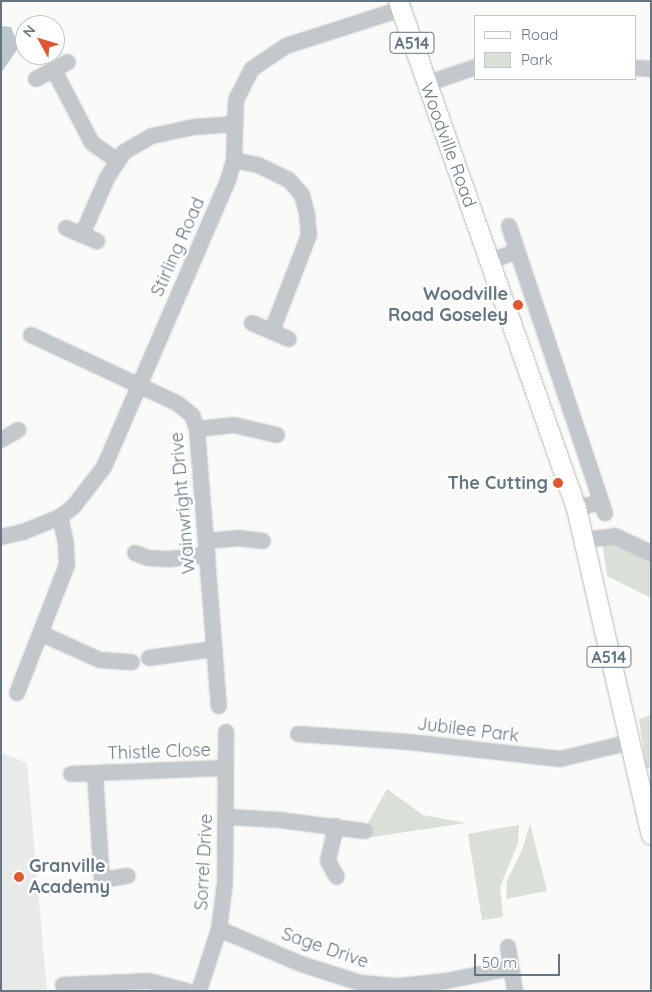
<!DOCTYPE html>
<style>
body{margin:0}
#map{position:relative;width:652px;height:992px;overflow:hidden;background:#fafaf8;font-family:Quicksand,sans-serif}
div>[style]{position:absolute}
.built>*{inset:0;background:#e8e9e9}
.green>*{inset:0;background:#dadfd7}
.water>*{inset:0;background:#bbc7cb}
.roads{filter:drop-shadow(0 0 1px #b5babe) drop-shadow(0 0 1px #b5babe)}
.minor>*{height:14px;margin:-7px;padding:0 7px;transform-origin:7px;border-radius:7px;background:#c3c8cc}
.major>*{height:19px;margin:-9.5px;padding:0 9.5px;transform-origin:9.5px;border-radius:9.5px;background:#fff}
.dots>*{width:14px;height:14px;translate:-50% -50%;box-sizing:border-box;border:2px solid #fff;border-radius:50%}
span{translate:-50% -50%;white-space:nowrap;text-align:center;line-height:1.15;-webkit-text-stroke:5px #fff;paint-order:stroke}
.shield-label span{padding:1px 4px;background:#fff;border:1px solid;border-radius:4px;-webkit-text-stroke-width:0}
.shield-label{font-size:16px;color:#657683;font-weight:700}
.street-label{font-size:18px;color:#657683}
.poi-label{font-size:18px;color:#657683;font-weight:700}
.right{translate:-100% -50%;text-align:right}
.left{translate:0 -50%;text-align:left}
.frame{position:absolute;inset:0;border:2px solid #657683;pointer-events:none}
.legend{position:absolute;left:474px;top:15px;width:162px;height:65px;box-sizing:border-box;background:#fff;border:1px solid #c1c8cd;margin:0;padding:6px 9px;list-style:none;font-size:15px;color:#657683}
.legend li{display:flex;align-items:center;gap:10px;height:25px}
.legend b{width:25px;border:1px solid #c1c8cd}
.north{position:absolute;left:15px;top:15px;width:50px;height:50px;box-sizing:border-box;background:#fff;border:1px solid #c1c8cd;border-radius:50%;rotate:309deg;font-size:14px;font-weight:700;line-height:20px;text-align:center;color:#657683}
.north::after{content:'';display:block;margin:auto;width:18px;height:22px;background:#e4572e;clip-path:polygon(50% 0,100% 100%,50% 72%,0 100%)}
.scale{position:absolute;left:474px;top:954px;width:86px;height:22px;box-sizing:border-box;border:2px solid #657683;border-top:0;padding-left:6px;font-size:15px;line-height:18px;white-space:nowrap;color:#657683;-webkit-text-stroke:4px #fff;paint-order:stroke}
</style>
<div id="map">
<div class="built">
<i style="clip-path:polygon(1px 753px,27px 763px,47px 991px,1px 991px)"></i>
</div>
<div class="green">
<i style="clip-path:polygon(613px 540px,651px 559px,651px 598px,607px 576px,602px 541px)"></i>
<i style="clip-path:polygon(651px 715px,651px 768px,646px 768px,639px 719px)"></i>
<i style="clip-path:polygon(387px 789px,423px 815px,466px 823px,365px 838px,368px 823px)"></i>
<i style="clip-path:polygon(530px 824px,547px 891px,506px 899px,507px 881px,522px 850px)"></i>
<i style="clip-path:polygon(519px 825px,518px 843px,500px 887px,503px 917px,482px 920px,468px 834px)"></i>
</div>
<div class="water">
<i style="clip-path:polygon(1px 26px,11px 27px,19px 47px,1px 73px)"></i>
</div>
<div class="roads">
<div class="minor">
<i style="left:636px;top:68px;width:15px;rotate:4deg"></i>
<i style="left:54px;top:70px;width:82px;rotate:62.5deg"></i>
<i style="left:92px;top:143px;width:29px;rotate:35deg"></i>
<i style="left:36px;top:79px;width:36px;rotate:-28deg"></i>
<i style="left:426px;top:84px;width:53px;rotate:-18.8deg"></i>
<i style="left:234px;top:160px;width:25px;rotate:12deg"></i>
<i style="left:258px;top:165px;width:34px;rotate:26deg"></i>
<i style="left:289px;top:180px;width:20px;rotate:49deg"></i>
<i style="left:302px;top:195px;width:20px;rotate:75deg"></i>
<i style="left:307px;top:214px;width:21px;rotate:85deg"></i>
<i style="left:309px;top:235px;width:103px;rotate:111.1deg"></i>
<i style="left:509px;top:226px;width:303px;rotate:71.5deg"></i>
<i style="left:66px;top:228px;width:34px;rotate:23deg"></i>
<i style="left:82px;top:235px;width:62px;rotate:-66.3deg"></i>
<i style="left:107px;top:178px;width:31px;rotate:-57deg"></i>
<i style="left:124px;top:152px;width:32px;rotate:-30deg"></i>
<i style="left:152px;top:136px;width:43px;rotate:-12.1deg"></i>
<i style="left:194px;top:127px;width:39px;rotate:-4deg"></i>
<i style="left:490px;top:261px;width:29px;rotate:-20deg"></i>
<i style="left:252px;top:323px;width:40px;rotate:23.4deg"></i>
<i style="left:31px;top:335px;width:161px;rotate:25deg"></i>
<i style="left:177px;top:403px;width:19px;rotate:39deg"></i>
<i style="left:192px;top:415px;width:15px;rotate:70deg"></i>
<i style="left:197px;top:429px;width:278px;rotate:85.5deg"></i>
<i style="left:197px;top:429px;width:37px;rotate:-6deg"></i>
<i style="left:234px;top:425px;width:44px;rotate:13.1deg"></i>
<i style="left:1px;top:440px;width:20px;rotate:-30deg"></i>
<i style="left:576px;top:508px;width:26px;rotate:-13deg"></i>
<i style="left:1px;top:537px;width:23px;rotate:-13deg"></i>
<i style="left:23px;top:532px;width:40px;rotate:-22deg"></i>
<i style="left:60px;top:517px;width:18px;rotate:-38deg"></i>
<i style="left:74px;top:506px;width:49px;rotate:-52.4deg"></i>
<i style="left:104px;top:467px;width:313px;rotate:-66.6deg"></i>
<i style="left:228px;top:180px;width:21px;rotate:-73deg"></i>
<i style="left:234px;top:160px;width:60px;rotate:-88.1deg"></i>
<i style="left:236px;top:100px;width:35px;rotate:-63deg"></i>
<i style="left:252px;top:69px;width:41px;rotate:-34.1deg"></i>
<i style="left:286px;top:46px;width:121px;rotate:-17.8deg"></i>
<i style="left:584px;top:540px;width:31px;rotate:-7deg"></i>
<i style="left:615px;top:536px;width:40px;rotate:25deg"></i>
<i style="left:206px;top:541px;width:32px;rotate:-5deg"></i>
<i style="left:238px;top:538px;width:25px;rotate:7deg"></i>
<i style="left:135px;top:553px;width:14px;rotate:21deg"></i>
<i style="left:148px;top:558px;width:22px;rotate:3deg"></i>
<i style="left:170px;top:559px;width:38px;rotate:-7deg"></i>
<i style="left:40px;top:633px;width:66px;rotate:24.2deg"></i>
<i style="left:100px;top:660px;width:32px;rotate:4deg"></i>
<i style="left:149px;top:658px;width:66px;rotate:-7.9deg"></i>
<i style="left:17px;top:693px;width:137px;rotate:-68.7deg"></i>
<i style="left:67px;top:565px;width:22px;rotate:-93deg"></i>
<i style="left:66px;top:543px;width:27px;rotate:-103deg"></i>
<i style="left:298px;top:734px;width:111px;rotate:4.1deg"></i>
<i style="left:409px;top:742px;width:152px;rotate:6.4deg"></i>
<i style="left:560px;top:759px;width:73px;rotate:-13.5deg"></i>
<i style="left:95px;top:773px;width:107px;rotate:86.3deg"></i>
<i style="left:102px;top:880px;width:26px;rotate:-9deg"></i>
<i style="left:71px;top:774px;width:153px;rotate:-2.2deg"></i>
<i style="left:227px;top:817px;width:53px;rotate:3.2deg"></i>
<i style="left:280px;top:820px;width:85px;rotate:7.5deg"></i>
<i style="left:336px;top:826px;width:36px;rotate:103deg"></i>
<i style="left:328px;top:861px;width:18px;rotate:61deg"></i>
<i style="left:219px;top:929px;width:89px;rotate:23.1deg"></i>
<i style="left:301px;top:964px;width:63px;rotate:17.6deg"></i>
<i style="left:361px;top:983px;width:38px;rotate:5deg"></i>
<i style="left:399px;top:986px;width:47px;rotate:-6.1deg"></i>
<i style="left:446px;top:981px;width:65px;rotate:-11.5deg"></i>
<i style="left:508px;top:947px;width:45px;rotate:81deg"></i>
<i style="left:63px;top:985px;width:86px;rotate:-2.7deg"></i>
<i style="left:149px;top:981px;width:39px;rotate:15deg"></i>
<i style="left:199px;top:991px;width:65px;rotate:-72.1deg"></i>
<i style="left:219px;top:929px;width:46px;rotate:-82.6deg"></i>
<i style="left:225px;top:883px;width:151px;rotate:-89.6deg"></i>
</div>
<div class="major">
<i style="left:398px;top:1px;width:537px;rotate:70.65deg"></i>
<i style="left:576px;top:508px;width:335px;rotate:77.1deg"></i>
</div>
</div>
<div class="dots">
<i style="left:518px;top:305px;background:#e4572e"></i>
<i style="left:558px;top:483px;background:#e4572e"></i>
<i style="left:19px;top:877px;background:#e4572e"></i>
</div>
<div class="shield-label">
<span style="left:412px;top:43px">A514</span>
<span style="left:609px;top:657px">A514</span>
</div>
<div class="street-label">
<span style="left:448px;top:145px;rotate:70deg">Woodville Road</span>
<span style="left:178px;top:247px;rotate:-66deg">Stirling Road</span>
<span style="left:183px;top:503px;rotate:-95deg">Wainwright Drive</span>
<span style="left:468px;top:730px;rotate:7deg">Jubilee Park</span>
<span style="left:159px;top:752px;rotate:-2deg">Thistle Close</span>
<span style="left:204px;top:862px;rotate:-87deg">Sorrel Drive</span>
<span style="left:325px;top:948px;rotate:19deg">Sage Drive</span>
</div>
<div class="poi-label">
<span class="right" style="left:508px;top:305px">Woodville<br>Road Goseley</span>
<span class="right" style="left:548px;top:483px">The Cutting</span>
<span class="left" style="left:29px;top:877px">Granville<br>Academy</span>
</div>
<div class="frame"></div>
<ul class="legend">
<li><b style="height:6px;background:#fff"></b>Road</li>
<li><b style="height:14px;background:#dadfd7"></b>Park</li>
</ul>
<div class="north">N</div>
<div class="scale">50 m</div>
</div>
